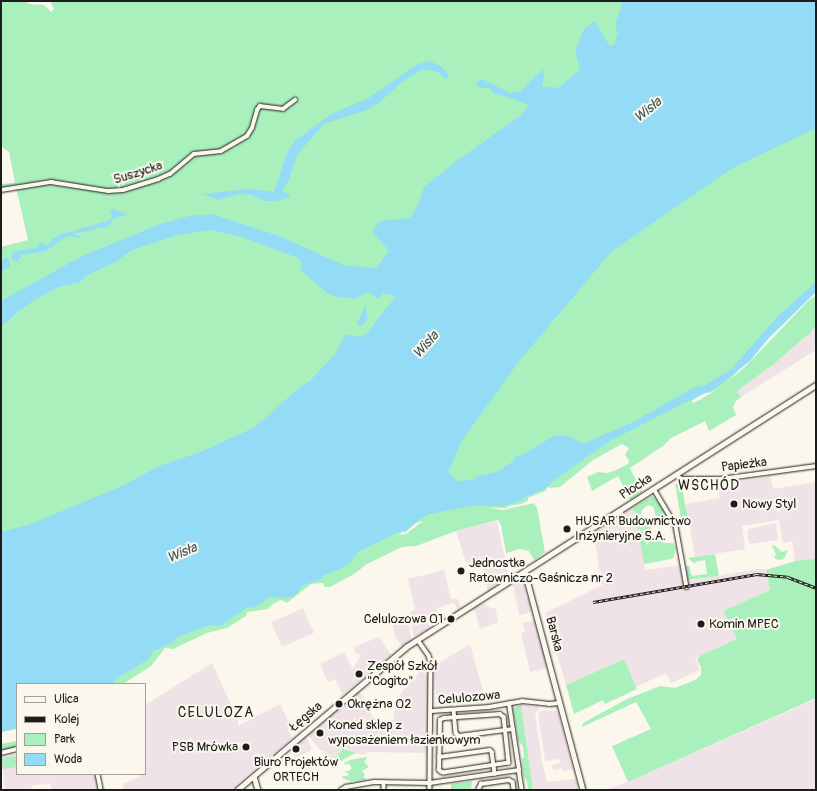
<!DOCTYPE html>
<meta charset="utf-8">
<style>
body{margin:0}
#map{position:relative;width:817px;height:791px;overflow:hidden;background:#fbf7ec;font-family:Pangolin,sans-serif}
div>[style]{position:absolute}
.built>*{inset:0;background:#f0e3e7;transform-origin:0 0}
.green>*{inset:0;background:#aaf0bc}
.water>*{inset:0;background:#94dcf6}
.roads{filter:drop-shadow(0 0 1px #1c1c1c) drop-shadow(0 0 1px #1c1c1c)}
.minor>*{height:3.5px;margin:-1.75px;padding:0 1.75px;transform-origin:1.75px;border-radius:1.75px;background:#fbf7ec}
.tertiary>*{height:4.5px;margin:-2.25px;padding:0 2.25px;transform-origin:2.25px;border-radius:2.25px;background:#fbf7ec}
.rail>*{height:2.5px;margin-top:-1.25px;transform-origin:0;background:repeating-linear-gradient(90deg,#fbf7ec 0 3px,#1c1c1c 0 6px);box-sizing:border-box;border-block:1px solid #1c1c1c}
.dots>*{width:11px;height:11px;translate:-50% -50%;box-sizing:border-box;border:2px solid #fbf7ec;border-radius:50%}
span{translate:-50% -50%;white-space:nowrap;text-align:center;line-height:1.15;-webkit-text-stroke:4px #fbf7ec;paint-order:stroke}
.street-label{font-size:13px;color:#1c1c1c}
.poi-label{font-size:13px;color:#1c1c1c}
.left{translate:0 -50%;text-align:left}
.right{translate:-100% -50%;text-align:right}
.water-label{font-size:14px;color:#40565d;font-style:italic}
.neighbourhood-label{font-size:14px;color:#1c1c1c;letter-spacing:1px}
.frame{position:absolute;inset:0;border:2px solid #1c1c1c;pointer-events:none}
.legend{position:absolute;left:16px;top:683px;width:130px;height:92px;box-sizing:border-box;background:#fbf7ec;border:1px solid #a29f99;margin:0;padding:5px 7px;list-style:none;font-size:12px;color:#1c1c1c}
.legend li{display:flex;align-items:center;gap:8px;height:20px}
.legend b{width:20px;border:1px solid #a29f99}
</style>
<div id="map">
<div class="built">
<i style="clip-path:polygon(816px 326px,816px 350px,741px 397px,737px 391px,774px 364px,807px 335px,808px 336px)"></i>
<i style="clip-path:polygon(770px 475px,773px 489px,816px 482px,816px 559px,803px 565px,795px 561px,792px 541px,783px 543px,779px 520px,742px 526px,745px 549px,695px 557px,686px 504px,720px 498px,718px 484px,767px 477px)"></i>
<i style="clip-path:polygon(631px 508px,634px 510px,645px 570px,682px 565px,686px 566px,689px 581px,757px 569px,766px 570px,770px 590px,723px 611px,737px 639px,695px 659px,700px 670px,671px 683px,666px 673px,636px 687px,623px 659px,566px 685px,545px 613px,602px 585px,593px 532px)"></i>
<i style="clip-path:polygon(497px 521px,509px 578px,488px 592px,480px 559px,466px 563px,456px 531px)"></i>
<i style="clip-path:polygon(776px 523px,778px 540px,751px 544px,749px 542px,747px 531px,749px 529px)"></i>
<i style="clip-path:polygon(444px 570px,451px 599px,458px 599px,461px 609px,458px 611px,456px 605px,452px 603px,437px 608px,437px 614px,426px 621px,431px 628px,414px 637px,409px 613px,415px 609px,408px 579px)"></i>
<i style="clip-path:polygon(522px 579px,525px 588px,526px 598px,529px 598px,532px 612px,519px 615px,513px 585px)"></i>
<i style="clip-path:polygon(483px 603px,486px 606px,496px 609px,498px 622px,480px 629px,475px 611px,472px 610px)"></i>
<i style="left:303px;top:608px;width:27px;height:35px;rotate:66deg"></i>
<i style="clip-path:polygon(399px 614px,407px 619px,412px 640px,403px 647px,395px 637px,391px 616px)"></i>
<i style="clip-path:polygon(538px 619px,551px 667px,530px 672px,521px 633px,525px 632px,523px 623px)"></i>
<i style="clip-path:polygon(379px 637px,391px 655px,343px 695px,335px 679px,328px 682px,320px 664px,344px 652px,353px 669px,361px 655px,356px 653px,354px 647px)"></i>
<i style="clip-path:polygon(470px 644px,485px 698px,455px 698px,451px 706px,437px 704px,434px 669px,439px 663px)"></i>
<i style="clip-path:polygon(212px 663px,238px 720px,238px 726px,280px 704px,291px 727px,288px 730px,292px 738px,230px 790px,124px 790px,123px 784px,141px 776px,140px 774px,145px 774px,145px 705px)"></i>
<i style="clip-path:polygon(422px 670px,429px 679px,427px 753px,369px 752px,363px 755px,344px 748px,332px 759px,323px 750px,321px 751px,307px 734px,358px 691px,367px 701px,363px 704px,379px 723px,393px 720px,394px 713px,401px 693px)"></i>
<i style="clip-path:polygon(816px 699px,816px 790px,605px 790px,637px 778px)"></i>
<i style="clip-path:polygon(521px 705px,540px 707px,535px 714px,542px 761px,547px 782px,576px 779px,579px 790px,533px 790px)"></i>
<i style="clip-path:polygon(541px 711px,558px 711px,573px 769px,563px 771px,562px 768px,553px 771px,552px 765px,561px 763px,560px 759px,545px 761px,538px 714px)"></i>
<i style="clip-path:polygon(306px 736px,312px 750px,295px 758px,290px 748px)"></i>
<i style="clip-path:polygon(17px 753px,17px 774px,95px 774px,98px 790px,52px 790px,50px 783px,31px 786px,32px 790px,5px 790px,1px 757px)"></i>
</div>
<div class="green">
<i style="clip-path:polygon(evenodd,1px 1px,26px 1px,29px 4px,44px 5px,51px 12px,54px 9px,50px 1px,816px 1px,816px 290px,794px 310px,785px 323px,775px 330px,755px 354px,726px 383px,746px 366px,807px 302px,816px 295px,816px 326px,808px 336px,807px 335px,774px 364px,737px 391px,741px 397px,736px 401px,733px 407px,736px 415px,709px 431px,705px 421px,671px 438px,663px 446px,630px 468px,642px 492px,630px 500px,618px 476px,592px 491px,587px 477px,598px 472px,607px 473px,614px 471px,628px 464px,629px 460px,625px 455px,629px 448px,622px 444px,593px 460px,560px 487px,551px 488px,548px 487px,545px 491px,528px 498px,528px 501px,521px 504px,508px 506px,507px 508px,489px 508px,503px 510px,534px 503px,537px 508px,545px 552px,537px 558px,534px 560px,529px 551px,520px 549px,506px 553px,501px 525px,498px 520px,456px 531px,416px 546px,402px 547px,367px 564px,354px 574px,330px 587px,325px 587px,323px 583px,311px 584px,287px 603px,281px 600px,273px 604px,268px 609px,247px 612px,246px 616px,227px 628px,207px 633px,173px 649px,165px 648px,151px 666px,123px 684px,17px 684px,17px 729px,1px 732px,1px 247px,28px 240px,16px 187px,1px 189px,1px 184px,15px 183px,9px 152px,1px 146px,1px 1px,718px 389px,701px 399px,693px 403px,692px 401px,704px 393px,709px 393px,718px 389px,1px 1px,423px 521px,406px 534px,399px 535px,411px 524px,423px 521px)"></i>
<i style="clip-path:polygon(681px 483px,688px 518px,681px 519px,675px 484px)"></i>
<i style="clip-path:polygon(652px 496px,660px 502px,670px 520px,668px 521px,661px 517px,657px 519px,653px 507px,648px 505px,642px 510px,641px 515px,651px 526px,650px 535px,651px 537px,664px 543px,673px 543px,676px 549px,673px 558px,671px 559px,644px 564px,634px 510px,632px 508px)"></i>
<i style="clip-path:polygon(774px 545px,782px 552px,788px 550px,784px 559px,778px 560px,774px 558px,776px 554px,772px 546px)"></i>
<i style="clip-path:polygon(715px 554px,719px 576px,688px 580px,686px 566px,689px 566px,692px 576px,707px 574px,705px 560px,695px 562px,695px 564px,688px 558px)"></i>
<i style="clip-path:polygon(816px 559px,816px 698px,628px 782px,612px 746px,651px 729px,636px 702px,582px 727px,583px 723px,627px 699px,660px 686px,675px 688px,695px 680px,701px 675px,701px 667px,697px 660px,700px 656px,737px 639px,723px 611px,770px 590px,766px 570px,795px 561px)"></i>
<i style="clip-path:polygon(624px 659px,637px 689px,605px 704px,603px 700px,574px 714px,566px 685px)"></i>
<i style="clip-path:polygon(521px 705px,527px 747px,533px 790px,528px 790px,527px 781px,523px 775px,522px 759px,524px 757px,523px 746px,518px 741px,513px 708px)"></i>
<i style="clip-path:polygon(17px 741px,17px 747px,1px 751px,1px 744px)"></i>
<i style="clip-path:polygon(343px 749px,348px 750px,358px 754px,353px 754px,341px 761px,338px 755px,336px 758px,340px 759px,336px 762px,334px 758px)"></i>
<i style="clip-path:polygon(17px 756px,17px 767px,3px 769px,1px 758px)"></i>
<i style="clip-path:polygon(366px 757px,367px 758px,364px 762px,369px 767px,362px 771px,365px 774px,364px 777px,366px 780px,351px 781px,342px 778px,343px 776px,347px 776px,349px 774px,344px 771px,349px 771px,352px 768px,348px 763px,345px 765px,344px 763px,350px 760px)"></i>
<i style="clip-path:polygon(472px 781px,471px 790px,451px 790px,451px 784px)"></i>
</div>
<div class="water">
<i style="clip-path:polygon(623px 1px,816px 1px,816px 128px,731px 169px,612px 251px,520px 360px,461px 442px,448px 473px,458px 481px,473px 480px,478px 476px,497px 472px,512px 462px,517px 456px,524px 454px,554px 436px,562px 435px,572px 437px,582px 444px,633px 422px,693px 388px,706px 385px,731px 369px,778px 316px,816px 282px,816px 292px,768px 339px,750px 361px,716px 388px,682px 404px,610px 441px,557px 478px,545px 489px,523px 498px,522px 500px,504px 506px,470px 506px,430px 514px,423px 517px,404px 533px,403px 530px,358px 552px,350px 563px,338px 570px,325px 575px,321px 579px,302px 586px,295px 596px,284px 598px,270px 597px,254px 608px,248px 607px,220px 626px,209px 625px,178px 637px,172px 643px,153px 651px,149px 659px,117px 678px,113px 684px,17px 684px,17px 728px,1px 732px,1px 532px,31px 524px,124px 485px,159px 466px,203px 451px,255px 427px,300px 387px,310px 381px,334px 355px,346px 334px,360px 337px,367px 333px,396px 296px,383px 293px,378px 299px,368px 292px,355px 299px,334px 296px,327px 293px,300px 270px,302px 265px,298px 258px,242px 237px,211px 230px,178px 235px,132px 250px,117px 261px,88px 275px,80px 282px,59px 287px,36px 299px,19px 311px,1px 327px,1px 301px,82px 256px,160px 224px,189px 216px,212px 214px,282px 237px,343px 265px,376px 268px,389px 251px,372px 231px,380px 221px,410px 218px,420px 200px,424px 187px,455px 162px,520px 116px,529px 105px,494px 93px,489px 88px,479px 88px,475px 84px,482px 79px,510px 93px,521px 91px,535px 76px,545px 69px,542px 86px,558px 88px,580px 70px,575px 51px,584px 29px,595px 21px,609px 45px,614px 45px,618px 33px,615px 26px)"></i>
<i style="clip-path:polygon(430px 61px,442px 67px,449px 75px,445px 80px,439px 73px,431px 70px,421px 70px,402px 82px,380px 102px,367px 110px,324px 124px,297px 155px,289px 180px,282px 190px,291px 197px,276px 201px,265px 201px,252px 195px,238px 194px,219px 200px,203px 194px,249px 189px,274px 192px,287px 153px,295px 141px,309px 130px,335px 112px,367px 99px,418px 64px)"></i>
<i style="clip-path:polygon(115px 209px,125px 214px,126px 216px,116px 217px,106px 228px,99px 227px,90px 231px,74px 233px,73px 234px,83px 238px,80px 239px,71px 236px,66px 237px,46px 251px,22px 255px,17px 262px,12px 259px,12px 254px,16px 251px,36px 248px,42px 242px,48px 246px,52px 239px,61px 234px,108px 221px,113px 217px,110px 214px,111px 210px)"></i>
<i style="clip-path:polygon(6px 257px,9px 259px,10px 266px,1px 272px,1px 261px)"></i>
<i style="clip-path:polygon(366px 304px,367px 319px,364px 324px,359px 326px,357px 323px)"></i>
</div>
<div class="roads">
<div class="minor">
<i style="left:1px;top:190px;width:51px;rotate:-9.1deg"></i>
<i style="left:51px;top:182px;width:58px;rotate:9deg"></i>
<i style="left:108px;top:191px;width:15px;rotate:-4deg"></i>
<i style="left:123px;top:190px;width:37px;rotate:-17deg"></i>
<i style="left:158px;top:179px;width:13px;rotate:-23deg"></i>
<i style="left:170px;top:174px;width:31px;rotate:-40deg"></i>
<i style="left:194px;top:154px;width:27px;rotate:-6deg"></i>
<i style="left:221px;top:151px;width:30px;rotate:-30deg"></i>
<i style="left:247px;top:136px;width:9px;rotate:-58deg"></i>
<i style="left:252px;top:128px;width:19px;rotate:-74deg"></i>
<i style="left:257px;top:110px;width:5px;rotate:-53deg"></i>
<i style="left:260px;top:106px;width:23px;rotate:7deg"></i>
<i style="left:283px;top:109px;width:15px;rotate:-37deg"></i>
<i style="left:676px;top:475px;width:7px;rotate:34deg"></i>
<i style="left:682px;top:479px;width:39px"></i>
<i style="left:721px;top:479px;width:96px;rotate:-7.8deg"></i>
<i style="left:654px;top:489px;width:43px;rotate:59.3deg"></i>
<i style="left:676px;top:526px;width:62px;rotate:79.8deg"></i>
<i style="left:418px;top:640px;width:19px;rotate:55deg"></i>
<i style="left:429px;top:656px;width:7px;rotate:74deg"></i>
<i style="left:431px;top:663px;width:127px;rotate:90.5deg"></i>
<i style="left:454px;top:710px;width:23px;rotate:85deg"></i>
<i style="left:456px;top:733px;width:4px;rotate:45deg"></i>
<i style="left:459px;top:736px;width:54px;rotate:-7.4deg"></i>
<i style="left:432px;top:711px;width:57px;rotate:-4deg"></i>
<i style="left:489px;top:707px;width:34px;rotate:-10deg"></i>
<i style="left:522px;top:701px;width:27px;rotate:6deg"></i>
<i style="left:549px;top:704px;width:11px;rotate:-5deg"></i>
<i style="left:500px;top:714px;width:5px;rotate:37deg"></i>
<i style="left:504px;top:717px;width:46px;rotate:83.8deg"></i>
<i style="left:509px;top:763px;width:66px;rotate:171.3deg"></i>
<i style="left:444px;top:773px;width:3px;rotate:-162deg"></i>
<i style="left:441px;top:772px;width:3px;rotate:-135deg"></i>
<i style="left:439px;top:770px;width:50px;rotate:-88.9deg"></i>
<i style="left:440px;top:720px;width:4px;rotate:-27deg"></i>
<i style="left:444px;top:718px;width:56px;rotate:-4.1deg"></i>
<i style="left:1px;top:753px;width:16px;rotate:-14deg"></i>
<i style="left:439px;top:757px;width:51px;rotate:-7.8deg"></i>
<i style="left:490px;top:750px;width:3px;rotate:45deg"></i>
<i style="left:492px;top:752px;width:22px;rotate:82deg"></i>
<i style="left:519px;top:770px;width:20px;rotate:81deg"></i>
<i style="left:98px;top:774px;width:16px;rotate:79deg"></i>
<i style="left:384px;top:782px;width:8px;rotate:90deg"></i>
<i style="left:341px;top:790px;width:6px;rotate:-31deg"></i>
<i style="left:346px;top:787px;width:28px;rotate:-10deg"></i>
<i style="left:374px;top:782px;width:56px;rotate:1deg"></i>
<i style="left:430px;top:783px;width:90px;rotate:-8.3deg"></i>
<i style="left:519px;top:770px;width:67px;rotate:-98.6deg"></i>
<i style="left:478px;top:790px;width:7px;rotate:-63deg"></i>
<i style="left:481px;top:784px;width:28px;rotate:-8deg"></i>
<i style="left:509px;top:780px;width:4px;rotate:27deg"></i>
<i style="left:513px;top:782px;width:8px;rotate:83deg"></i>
</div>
<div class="tertiary">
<i style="left:525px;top:572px;width:226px;rotate:75.1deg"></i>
<i style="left:254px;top:776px;width:15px;rotate:74deg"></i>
<i style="left:237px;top:790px;width:221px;rotate:-40.2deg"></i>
<i style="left:406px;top:647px;width:487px;rotate:-32.6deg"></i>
</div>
</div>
<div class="rail">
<i style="left:593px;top:602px;width:165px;rotate:-9.7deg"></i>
<i style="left:756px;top:574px;width:32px;rotate:5deg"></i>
<i style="left:788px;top:577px;width:30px;rotate:21deg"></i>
</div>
<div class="dots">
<i style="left:734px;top:504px;background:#1c1c1c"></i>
<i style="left:567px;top:529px;background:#1c1c1c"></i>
<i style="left:461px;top:571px;background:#1c1c1c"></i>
<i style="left:451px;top:619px;background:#1c1c1c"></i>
<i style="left:701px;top:624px;background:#1c1c1c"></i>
<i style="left:359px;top:674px;background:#1c1c1c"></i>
<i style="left:339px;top:704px;background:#1c1c1c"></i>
<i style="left:320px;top:733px;background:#1c1c1c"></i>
<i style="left:246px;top:747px;background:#1c1c1c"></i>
<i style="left:296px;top:749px;background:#1c1c1c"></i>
</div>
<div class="street-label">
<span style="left:138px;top:173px;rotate:-17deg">Suszycka</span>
<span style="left:744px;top:465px;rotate:-7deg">Papieżka</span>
<span style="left:636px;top:487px;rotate:-33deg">Płocka</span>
<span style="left:554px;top:634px;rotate:75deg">Barska</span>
<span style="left:469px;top:698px;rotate:-5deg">Celulozowa</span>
<span style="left:306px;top:717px;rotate:-40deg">Łęgska</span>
</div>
<div class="poi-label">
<span class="left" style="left:742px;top:504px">Nowy Styl</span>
<span class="left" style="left:575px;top:529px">HUSAR Budownictwo<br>Inżynieryjne S.A.</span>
<span class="left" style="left:469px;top:571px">Jednostka<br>Ratowniczo-Gaśnicza nr 2</span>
<span class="right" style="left:443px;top:619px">Celulozowa 01</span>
<span class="left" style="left:709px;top:624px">Komin MPEC</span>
<span class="left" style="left:367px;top:674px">Zespół Szkół<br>"Cogito"</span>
<span class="left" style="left:347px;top:704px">Okrężna 02</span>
<span class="left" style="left:328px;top:733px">Koned sklep z<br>wyposażeniem łazienkowym</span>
<span class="right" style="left:238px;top:747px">PSB Mrówka</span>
<span style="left:296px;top:770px">Biuro Projektów<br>ORTECH</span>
</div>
<div class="water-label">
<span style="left:648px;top:110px;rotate:-39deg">Wisła</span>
<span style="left:426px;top:345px;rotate:-48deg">Wisła</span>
<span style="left:182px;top:553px;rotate:-23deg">Wisła</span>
</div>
<div class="neighbourhood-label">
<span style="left:709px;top:486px">WSCHÓD</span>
<span style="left:216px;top:713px">CELULOZA</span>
</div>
<div class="frame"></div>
<ul class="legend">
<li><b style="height:5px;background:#fbf7ec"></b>Ulica</li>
<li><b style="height:5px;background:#1c1c1c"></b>Kolej</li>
<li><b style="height:11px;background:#aaf0bc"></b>Park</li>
<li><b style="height:11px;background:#94dcf6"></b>Woda</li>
</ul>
</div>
